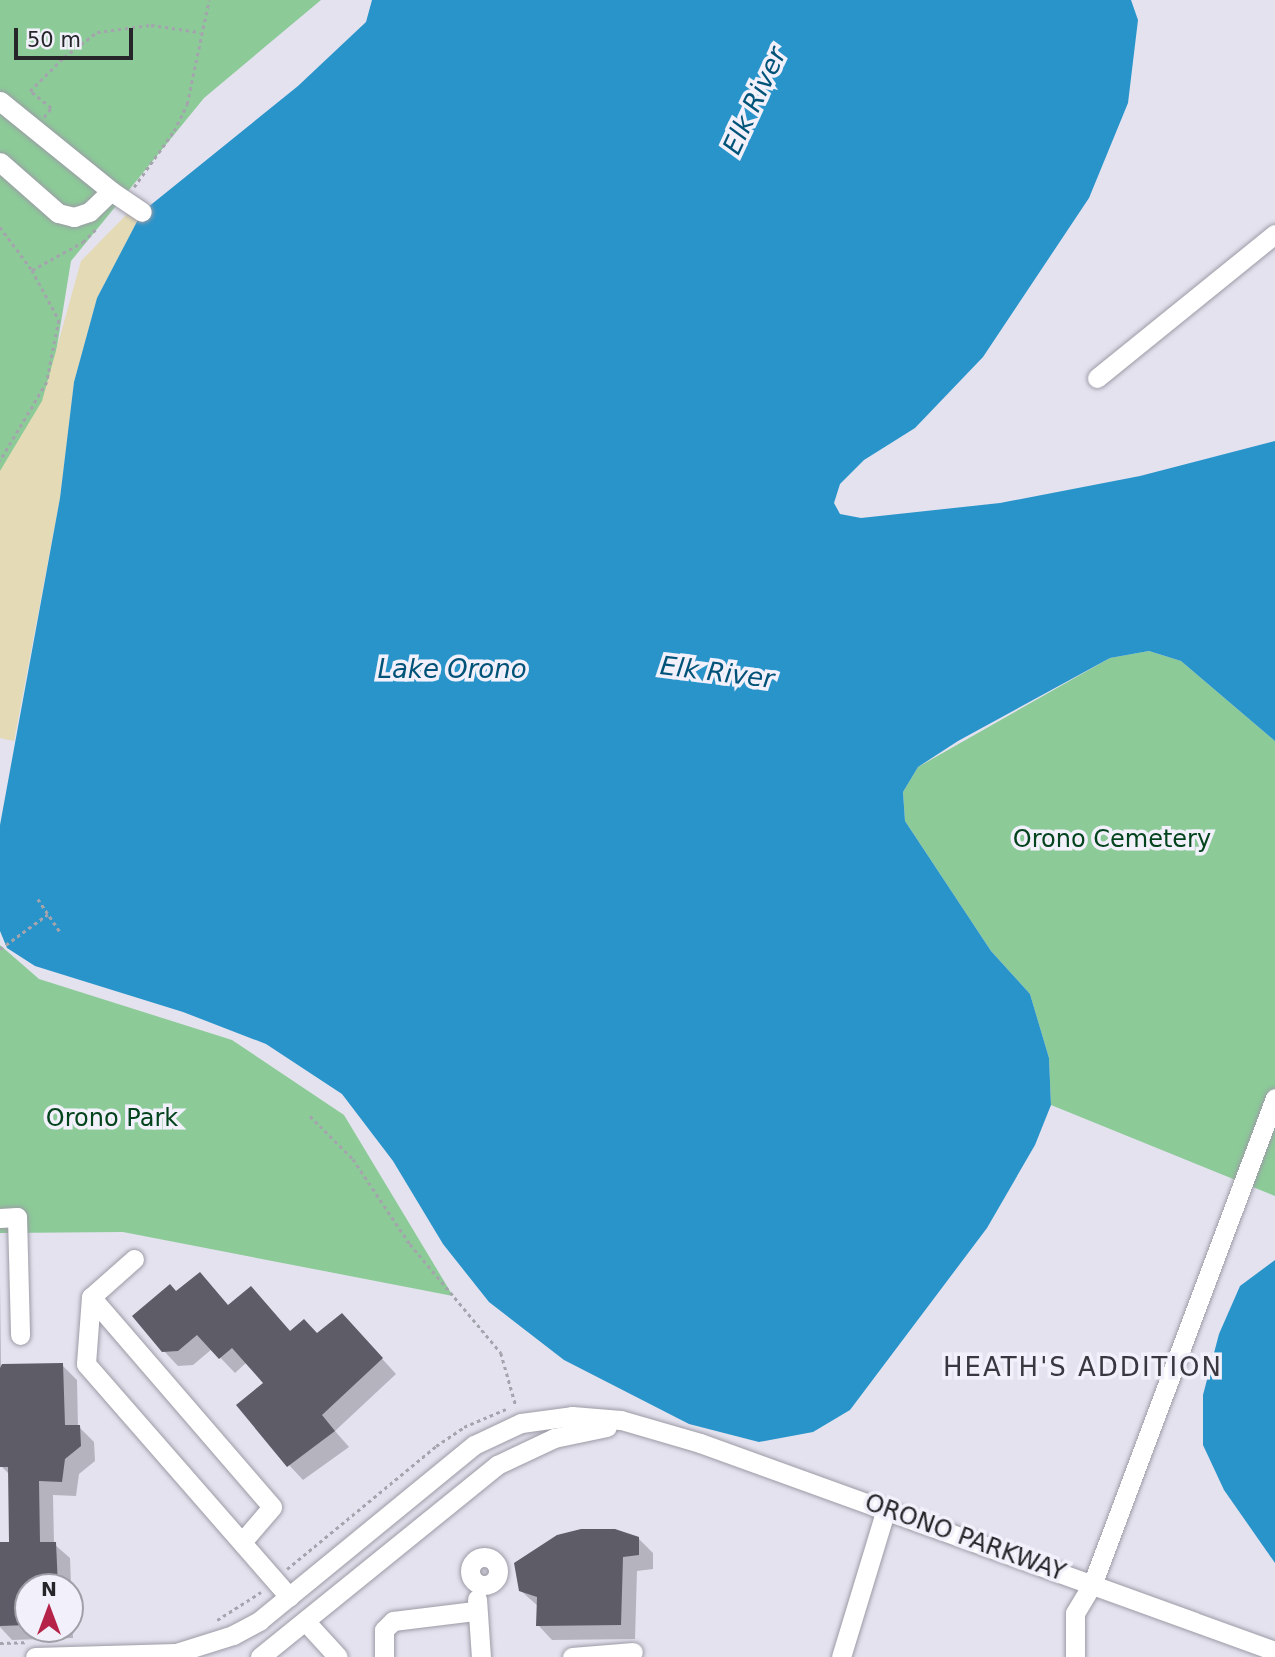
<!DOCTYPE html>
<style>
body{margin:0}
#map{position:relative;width:1275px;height:1657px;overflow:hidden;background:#e3e2ee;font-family:"DejaVu Sans",sans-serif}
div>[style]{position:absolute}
.green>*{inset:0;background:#8cca98}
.sand>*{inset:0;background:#e4dab5}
.water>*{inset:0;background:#2994ca}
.shadow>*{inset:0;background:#0003}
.building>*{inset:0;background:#5e5c66}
.path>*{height:2.5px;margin-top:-1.25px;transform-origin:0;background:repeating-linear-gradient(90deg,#a4a4ad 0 3.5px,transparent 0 7px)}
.roads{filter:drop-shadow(0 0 2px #9c9ba6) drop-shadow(0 0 2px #9c9ba6)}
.minor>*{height:19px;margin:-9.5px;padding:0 9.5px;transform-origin:9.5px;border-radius:9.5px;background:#fff}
.minor>.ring{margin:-9.5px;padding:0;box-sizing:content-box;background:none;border:19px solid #fff;border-radius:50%}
span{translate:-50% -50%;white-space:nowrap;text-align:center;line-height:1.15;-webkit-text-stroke:7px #f1f0fb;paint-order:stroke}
.park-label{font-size:24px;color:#03441c}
.street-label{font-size:24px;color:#26262a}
.water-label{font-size:26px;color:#005378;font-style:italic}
.neighbourhood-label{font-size:26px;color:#393841;letter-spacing:2px}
.north{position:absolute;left:14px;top:1573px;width:70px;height:70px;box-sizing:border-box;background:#f1f0fb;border:2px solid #a09fa7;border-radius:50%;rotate:0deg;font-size:19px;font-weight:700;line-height:28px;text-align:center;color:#26262a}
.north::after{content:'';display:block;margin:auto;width:24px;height:32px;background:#b52349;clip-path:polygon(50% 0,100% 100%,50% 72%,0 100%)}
.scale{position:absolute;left:14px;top:28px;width:119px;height:32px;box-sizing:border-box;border:4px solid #26262a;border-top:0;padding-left:9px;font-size:21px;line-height:24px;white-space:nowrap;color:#26262a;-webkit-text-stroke:5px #f1f0fb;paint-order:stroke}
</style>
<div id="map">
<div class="green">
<i style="clip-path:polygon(0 0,321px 0,204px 98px,71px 261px,0 696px)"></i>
<i style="clip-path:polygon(1149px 651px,1181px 661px,1275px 741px,1275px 1196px,1051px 1105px,1049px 1058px,1030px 994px,991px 951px,905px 821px,903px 792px,918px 767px,1110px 658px)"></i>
<i style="clip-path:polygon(0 945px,39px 979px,232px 1040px,344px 1115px,453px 1296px,123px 1232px,0 1233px)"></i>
</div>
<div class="sand">
<i style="clip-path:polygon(130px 211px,139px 218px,97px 298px,74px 382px,60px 498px,14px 741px,0 738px,0 471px,42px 401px,81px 261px)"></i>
</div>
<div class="water">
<i style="clip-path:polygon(372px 0,1131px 0,1138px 20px,1128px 103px,1089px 198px,983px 357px,915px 428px,864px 460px,840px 484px,834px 503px,840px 514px,861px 518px,1000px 503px,1140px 476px,1275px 441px,1275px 741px,1181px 661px,1149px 651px,1110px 658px,958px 741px,918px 767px,903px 792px,905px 821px,991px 951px,1030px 994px,1049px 1058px,1051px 1105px,1035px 1145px,987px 1228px,850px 1410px,813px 1432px,759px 1442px,689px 1424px,564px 1360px,489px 1302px,443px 1244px,393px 1161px,342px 1094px,266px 1044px,183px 1012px,35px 966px,7px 948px,0 931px,0 825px,60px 498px,74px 382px,97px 298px,142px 212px,298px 86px,366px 22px)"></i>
<i style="clip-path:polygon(1275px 1260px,1275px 1563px,1224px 1490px,1203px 1445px,1203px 1395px,1219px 1334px,1240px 1286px)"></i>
</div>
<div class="shadow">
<i style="clip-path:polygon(200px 1274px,229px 1307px,251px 1288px,291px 1332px,318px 1335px,356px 1330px,396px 1374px,335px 1431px,349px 1447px,303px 1480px,289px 1465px,265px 1384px,247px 1362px,235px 1373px,212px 1349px,193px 1365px,178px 1366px,163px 1350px,176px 1292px)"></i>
<i style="clip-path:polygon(evenodd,0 1282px,1px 1366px,62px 1365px,77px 1380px,78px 1426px,94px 1442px,95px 1461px,79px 1474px,76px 1496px,53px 1495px,54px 1544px,70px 1558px,73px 1638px,12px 1640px,0 1627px,0 1544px,11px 1544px,9px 1474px,1px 1466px,0 1440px,0 1282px,28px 1587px,70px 1587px,70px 1629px,28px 1629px,28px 1587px)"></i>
<i style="clip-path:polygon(558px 1536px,638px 1538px,653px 1553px,653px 1569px,637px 1571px,635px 1639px,552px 1640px,538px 1625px,538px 1606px,521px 1591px,516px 1563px)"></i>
</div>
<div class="building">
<i style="clip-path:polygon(200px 1272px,228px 1305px,251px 1286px,290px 1331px,304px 1319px,317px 1333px,342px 1313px,383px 1358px,322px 1415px,335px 1431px,287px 1467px,236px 1405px,263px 1383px,232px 1348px,219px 1359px,197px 1335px,178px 1351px,162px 1352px,132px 1316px,170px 1284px,176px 1291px)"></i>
<i style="clip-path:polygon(63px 1363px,65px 1425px,80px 1425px,81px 1446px,65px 1459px,62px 1482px,39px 1481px,40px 1542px,56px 1542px,58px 1587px,28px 1587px,28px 1625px,0 1626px,0 1542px,9px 1542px,8px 1467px,0 1467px,0 1368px,2px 1364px)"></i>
<i style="clip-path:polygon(581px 1529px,615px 1529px,639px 1537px,639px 1555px,623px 1557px,621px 1625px,536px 1626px,537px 1597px,519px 1591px,514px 1563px,557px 1535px)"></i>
</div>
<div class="path">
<i style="left:44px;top:117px;width:11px;rotate:-52deg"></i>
<i style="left:51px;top:108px;width:27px;rotate:-141deg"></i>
<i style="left:30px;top:91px;width:48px;rotate:-45deg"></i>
<i style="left:64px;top:57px;width:41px;rotate:-37.1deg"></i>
<i style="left:97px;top:32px;width:54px;rotate:-7.4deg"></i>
<i style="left:151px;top:25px;width:49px;rotate:8.3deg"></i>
<i style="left:134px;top:187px;width:69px;rotate:-54.5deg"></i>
<i style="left:174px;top:131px;width:30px;rotate:-64deg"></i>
<i style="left:187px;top:104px;width:106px;rotate:-78.1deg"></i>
<i style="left:0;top:227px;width:54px;rotate:53.3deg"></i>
<i style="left:32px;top:270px;width:57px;rotate:61.6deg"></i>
<i style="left:59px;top:320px;width:63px;rotate:101deg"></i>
<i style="left:47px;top:382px;width:92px;rotate:120.7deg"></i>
<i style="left:32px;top:270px;width:58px;rotate:-28.8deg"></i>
<i style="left:83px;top:242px;width:20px;rotate:-45deg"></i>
<i style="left:38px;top:899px;width:40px;rotate:56deg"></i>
<i style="left:0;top:949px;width:59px;rotate:-36.1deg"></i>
<i style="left:310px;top:1116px;width:61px;rotate:45deg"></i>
<i style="left:353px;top:1159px;width:102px;rotate:56.2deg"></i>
<i style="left:410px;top:1244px;width:142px;rotate:50.1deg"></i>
<i style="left:501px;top:1353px;width:55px;rotate:74.2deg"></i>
<i style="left:287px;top:1569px;width:193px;rotate:-39.5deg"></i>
<i style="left:436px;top:1446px;width:34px;rotate:-34deg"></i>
<i style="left:464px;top:1427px;width:46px;rotate:-23.2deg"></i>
<i style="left:217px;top:1620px;width:52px;rotate:-32.5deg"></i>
<i style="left:0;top:1643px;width:25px;rotate:-2deg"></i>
</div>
<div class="roads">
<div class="minor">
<i style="left:0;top:101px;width:143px;rotate:39deg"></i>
<i style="left:111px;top:191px;width:30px;rotate:136deg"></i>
<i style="left:89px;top:212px;width:16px;rotate:162deg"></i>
<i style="left:74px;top:217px;width:16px;rotate:-166deg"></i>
<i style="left:58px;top:213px;width:77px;rotate:-138.7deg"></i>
<i style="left:111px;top:191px;width:37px;rotate:34deg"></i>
<i style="left:1097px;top:378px;width:229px;rotate:-39deg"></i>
<i style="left:0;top:1218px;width:17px;rotate:-3deg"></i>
<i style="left:17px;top:1217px;width:118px;rotate:88.5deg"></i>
<i style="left:134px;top:1259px;width:57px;rotate:138.5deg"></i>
<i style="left:91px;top:1297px;width:67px;rotate:94.3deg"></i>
<i style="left:86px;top:1364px;width:309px;rotate:48.9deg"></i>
<i style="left:91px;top:1297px;width:277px;rotate:49.2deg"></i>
<i style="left:272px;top:1507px;width:46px;rotate:130.6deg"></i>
<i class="ring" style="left:470px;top:1557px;width:9px;height:9px"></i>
<i style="left:477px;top:1599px;width:58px;rotate:86.1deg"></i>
<i style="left:306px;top:1622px;width:47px;rotate:47.6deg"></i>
<i style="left:35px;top:1657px;width:141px;rotate:-1.6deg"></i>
<i style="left:176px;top:1653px;width:60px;rotate:-17.5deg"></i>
<i style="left:233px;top:1635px;width:30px;rotate:-28deg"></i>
<i style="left:259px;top:1621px;width:278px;rotate:-39.3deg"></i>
<i style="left:474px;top:1445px;width:52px;rotate:-25.1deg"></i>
<i style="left:521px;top:1423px;width:51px;rotate:-7.8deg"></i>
<i style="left:572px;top:1416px;width:49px;rotate:4.7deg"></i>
<i style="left:621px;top:1420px;width:82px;rotate:16.2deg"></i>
<i style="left:700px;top:1443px;width:611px;rotate:19.89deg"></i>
<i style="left:260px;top:1657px;width:305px;rotate:-39deg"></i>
<i style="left:497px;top:1465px;width:63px;rotate:-25.3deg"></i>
<i style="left:554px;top:1438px;width:54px;rotate:-11.7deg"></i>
<i style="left:384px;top:1657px;width:27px;rotate:-90deg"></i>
<i style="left:384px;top:1630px;width:13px;rotate:-45deg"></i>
<i style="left:393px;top:1621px;width:82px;rotate:-7deg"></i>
<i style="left:572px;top:1657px;width:61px;rotate:-4.7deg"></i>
<i style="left:841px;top:1657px;width:155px;rotate:-73.1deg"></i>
<i style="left:1075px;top:1657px;width:44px;rotate:-90deg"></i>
<i style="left:1075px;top:1613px;width:33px;rotate:-59deg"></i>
<i style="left:1092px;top:1585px;width:520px;rotate:-69.41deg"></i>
</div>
</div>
<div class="park-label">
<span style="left:1112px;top:840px">Orono Cemetery</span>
<span style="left:112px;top:1119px">Orono Park</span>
</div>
<div class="street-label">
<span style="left:965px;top:1538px;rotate:20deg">ORONO PARKWAY</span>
</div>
<div class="water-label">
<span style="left:755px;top:101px;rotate:-65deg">Elk River</span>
<span style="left:452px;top:670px">Lake Orono</span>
<span style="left:717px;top:673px;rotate:7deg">Elk River</span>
</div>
<div class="neighbourhood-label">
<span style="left:1083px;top:1368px">HEATH'S ADDITION</span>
</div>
<div class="north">N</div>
<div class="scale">50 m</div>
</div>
